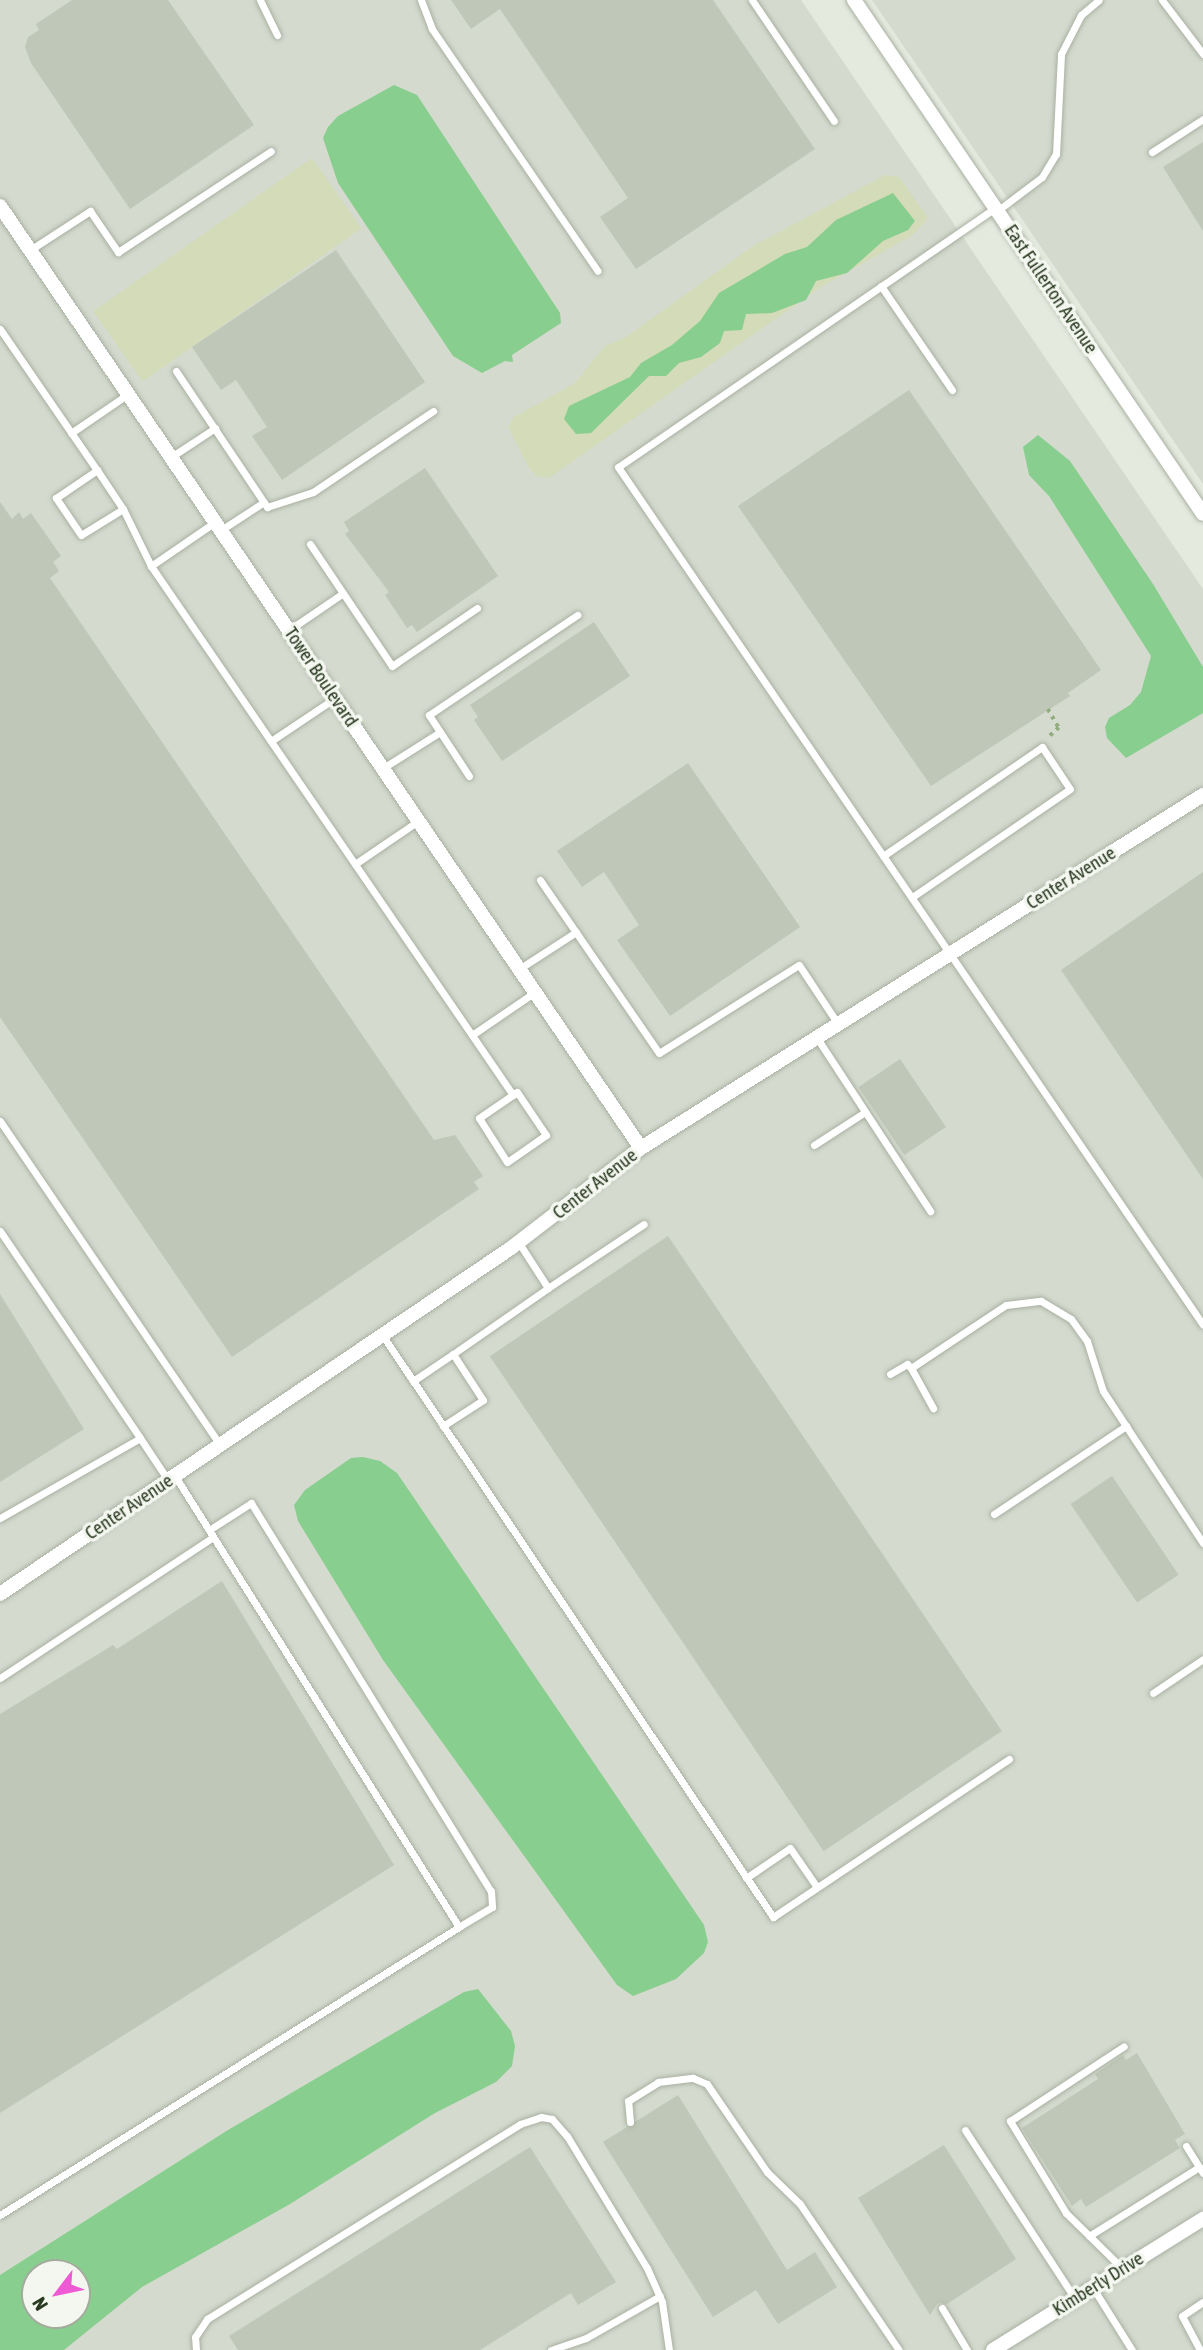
<!DOCTYPE html>
<style>
body{margin:0}
#map{position:relative;width:1203px;height:2350px;overflow:hidden;background:#e5eadf;font-family:"Asap Condensed",sans-serif}
div>[style]{position:absolute}
.built>*{inset:0;background:#d4dace}
.green>*{inset:0;background:#d4dbb9;transform-origin:0 0}
.water>*{inset:0;background:#88ce8e}
.building>*{inset:0;background:#bfc7b8;transform-origin:0 0}
.path>*{height:3.5px;margin-top:-1.75px;transform-origin:0;background:repeating-linear-gradient(90deg,#92ac81 0 3.5px,transparent 0 8.5px)}
.roads{filter:drop-shadow(0 0 2px #a9b1a2) drop-shadow(0 0 2px #a9b1a2)}
.service>*{height:7px;margin:-3.5px;padding:0 3.5px;transform-origin:3.5px;border-radius:3.5px;background:#fff}
.minor>*{height:14px;margin:-7px;padding:0 7px;transform-origin:7px;border-radius:7px;background:#fff}
span{translate:-50% -50%;white-space:nowrap;text-align:center;line-height:1.15;-webkit-text-stroke:7px #f4f7ef;paint-order:stroke}
.street-label{font-size:19px;color:#293921}
.north{position:absolute;left:21px;top:2259px;width:70px;height:70px;box-sizing:border-box;background:#f4f7ef;border:2px solid #a3ab9d;border-radius:50%;rotate:238deg;font-size:19px;font-weight:700;line-height:28px;text-align:center;color:#293921}
.north::after{content:'';display:block;margin:auto;width:24px;height:32px;background:#ed5ad4;clip-path:polygon(50% 0,100% 100%,50% 72%,0 100%)}
</style>
<div id="map">
<div class="built">
<i style="clip-path:polygon(evenodd,0 0,801px 0,1203px 589px,1203px 2350px,0 2350px,0 0,35px 2273px,77px 2273px,77px 2315px,35px 2315px,35px 2273px)"></i>
<i style="clip-path:polygon(872px 0,1203px 0,1203px 484px)"></i>
</div>
<div class="green">
<i style="left:312px;top:158px;width:86px;height:267px;rotate:55deg"></i>
<i style="clip-path:polygon(885px 175px,899px 177px,928px 218px,913px 235px,821px 287px,549px 478px,536px 476px,529px 468px,508px 427px,514px 417px,575px 383px,605px 346px,626px 337px,753px 246px)"></i>
</div>
<div class="water">
<i style="clip-path:polygon(394px 85px,417px 95px,560px 313px,561px 323px,512px 355px,513px 362px,505px 361px,482px 373px,453px 356px,338px 183px,323px 138px,328px 127px,338px 116px)"></i>
<i style="clip-path:polygon(893px 193px,915px 221px,908px 230px,883px 241px,847px 273px,816px 281px,806px 300px,772px 313px,746px 314px,742px 330px,724px 331px,720px 343px,701px 357px,679px 363px,666px 376px,649px 376px,591px 433px,576px 434px,564px 419px,569px 406px,630px 377px,641px 363px,672px 345px,700px 321px,719px 293px,785px 254px,807px 247px,836px 220px)"></i>
<i style="clip-path:polygon(1038px 435px,1070px 461px,1153px 584px,1203px 667px,1203px 713px,1126px 758px,1107px 738px,1105px 727px,1109px 718px,1130px 705px,1141px 692px,1151px 656px,1049px 496px,1029px 475px,1023px 447px)"></i>
<i style="clip-path:polygon(363px 1457px,380px 1461px,397px 1473px,704px 1925px,708px 1942px,704px 1953px,676px 1979px,633px 1996px,617px 1985px,383px 1660px,298px 1521px,294px 1505px,305px 1490px,351px 1458px)"></i>
<i style="clip-path:polygon(evenodd,478px 1989px,511px 2031px,515px 2046px,512px 2066px,496px 2082px,435px 2113px,290px 2204px,142px 2287px,64px 2350px,0 2350px,0 2275px,228px 2130px,464px 1992px,478px 1989px,35px 2273px,77px 2273px,77px 2315px,35px 2315px,35px 2273px)"></i>
</div>
<div class="building">
<i style="clip-path:polygon(72px 0,168px 0,254px 125px,130px 209px,31px 63px,25px 47px,28px 37px,39px 30px,36px 24px)"></i>
<i style="clip-path:polygon(451px 0,713px 0,815px 149px,636px 269px,600px 217px,628px 198px,500px 9px,471px 29px)"></i>
<i style="clip-path:polygon(1203px 142px,1203px 231px,1163px 167px)"></i>
<i style="clip-path:polygon(336px 250px,425px 382px,282px 480px,252px 436px,267px 427px,236px 380px,221px 390px,192px 347px)"></i>
<i style="clip-path:polygon(909px 390px,1101px 670px,1068px 693px,1070px 696px,931px 786px,738px 506px)"></i>
<i style="clip-path:polygon(425px 468px,498px 576px,417px 632px,412px 625px,407px 628px,385px 595px,389px 592px,345px 534px,349px 531px,344px 522px)"></i>
<i style="clip-path:polygon(0 502px,12px 519px,19px 512px,23px 519px,31px 513px,61px 556px,53px 562px,59px 571px,50px 578px,434px 1140px,455px 1135px,483px 1176px,474px 1182px,479px 1189px,232px 1357px,0 1017px)"></i>
<i style="clip-path:polygon(594px 622px,630px 676px,502px 761px,474px 720px,478px 717px,470px 705px)"></i>
<i style="clip-path:polygon(688px 763px,800px 927px,670px 1016px,617px 940px,639px 925px,604px 872px,582px 887px,557px 851px)"></i>
<i style="clip-path:polygon(1203px 872px,1203px 1179px,1061px 970px)"></i>
<i style="left:900px;top:1059px;width:82px;height:50px;rotate:56deg"></i>
<i style="left:668px;top:1236px;width:597px;height:215px;rotate:56deg"></i>
<i style="clip-path:polygon(0 1294px,84px 1429px,0 1482px)"></i>
<i style="left:1112px;top:1476px;width:119px;height:50px;rotate:56deg"></i>
<i style="clip-path:polygon(222px 1581px,394px 1865px,0 2113px,0 1714px,113px 1645px,117px 1649px)"></i>
<i style="clip-path:polygon(1137px 2053px,1185px 2134px,1175px 2140px,1180px 2148px,1086px 2207px,1081px 2199px,1072px 2206px,1022px 2128px,1098px 2079px,1095px 2074px,1123px 2055px,1126px 2060px)"></i>
<i style="clip-path:polygon(678px 2095px,787px 2270px,815px 2252px,837px 2287px,778px 2324px,756px 2290px,713px 2317px,603px 2142px)"></i>
<i style="clip-path:polygon(944px 2145px,1016px 2259px,947px 2304px,938px 2303px,930px 2315px,858px 2198px)"></i>
<i style="clip-path:polygon(530px 2147px,616px 2282px,578px 2305px,571px 2293px,480px 2350px,238px 2350px,229px 2336px)"></i>
</div>
<div class="path">
<i style="left:1048px;top:709px;width:22px;rotate:60deg"></i>
<i style="left:1059px;top:728px;width:13px;rotate:138deg"></i>
</div>
<div class="roads">
<div class="service">
<i style="left:260px;top:0;width:39px;rotate:64deg"></i>
<i style="left:421px;top:0;width:31px;rotate:69deg"></i>
<i style="left:432px;top:29px;width:293px;rotate:55.6deg"></i>
<i style="left:752px;top:0;width:146px;rotate:55.9deg"></i>
<i style="left:1162px;top:0;width:68px;rotate:52.8deg"></i>
<i style="left:1152px;top:152px;width:61px;rotate:-32.9deg"></i>
<i style="left:995px;top:208px;width:457px;rotate:145.5deg"></i>
<i style="left:618px;top:467px;width:1038px;rotate:55.71deg"></i>
<i style="left:997px;top:211px;width:56px;rotate:-37.1deg"></i>
<i style="left:1042px;top:177px;width:27px;rotate:-59deg"></i>
<i style="left:1056px;top:154px;width:100px;rotate:-87.1deg"></i>
<i style="left:1061px;top:54px;width:44px;rotate:-62.9deg"></i>
<i style="left:1081px;top:15px;width:23px;rotate:-40deg"></i>
<i style="left:30px;top:250px;width:72px;rotate:-33deg"></i>
<i style="left:90px;top:211px;width:50px;rotate:55.7deg"></i>
<i style="left:118px;top:252px;width:183px;rotate:-33.4deg"></i>
<i style="left:881px;top:286px;width:126px;rotate:55.7deg"></i>
<i style="left:0;top:329px;width:171px;rotate:55.5deg"></i>
<i style="left:176px;top:371px;width:164px;rotate:56.2deg"></i>
<i style="left:267px;top:507px;width:48px;rotate:-18.1deg"></i>
<i style="left:313px;top:492px;width:145px;rotate:-34deg"></i>
<i style="left:71px;top:433px;width:69px;rotate:-34.4deg"></i>
<i style="left:171px;top:457px;width:53px;rotate:-33.4deg"></i>
<i style="left:97px;top:470px;width:47px;rotate:56.3deg"></i>
<i style="left:123px;top:509px;width:49px;rotate:148.2deg"></i>
<i style="left:81px;top:535px;width:45px;rotate:-124deg"></i>
<i style="left:56px;top:498px;width:50px;rotate:-34.3deg"></i>
<i style="left:123px;top:509px;width:64px;rotate:63.8deg"></i>
<i style="left:215px;top:522px;width:78px;rotate:145.5deg"></i>
<i style="left:151px;top:566px;width:641px;rotate:55.62deg"></i>
<i style="left:221px;top:530px;width:51px;rotate:-33.1deg"></i>
<i style="left:310px;top:544px;width:147px;rotate:56.1deg"></i>
<i style="left:392px;top:666px;width:103px;rotate:-34.3deg"></i>
<i style="left:289px;top:630px;width:65px;rotate:-34.4deg"></i>
<i style="left:271px;top:741px;width:77px;rotate:-33.9deg"></i>
<i style="left:383px;top:768px;width:67px;rotate:-32.3deg"></i>
<i style="left:469px;top:776px;width:73px;rotate:-123.3deg"></i>
<i style="left:429px;top:715px;width:179px;rotate:-34deg"></i>
<i style="left:883px;top:856px;width:193px;rotate:-34.4deg"></i>
<i style="left:1042px;top:747px;width:50px;rotate:56.3deg"></i>
<i style="left:1070px;top:789px;width:191px;rotate:145.6deg"></i>
<i style="left:355px;top:864px;width:76px;rotate:-34.3deg"></i>
<i style="left:540px;top:880px;width:210px;rotate:55.5deg"></i>
<i style="left:659px;top:1053px;width:165px;rotate:-32.2deg"></i>
<i style="left:799px;top:965px;width:71px;rotate:56.5deg"></i>
<i style="left:519px;top:969px;width:68px;rotate:-33deg"></i>
<i style="left:472px;top:1035px;width:76px;rotate:-34.3deg"></i>
<i style="left:817px;top:1038px;width:207px;rotate:56.8deg"></i>
<i style="left:517px;top:1092px;width:52px;rotate:56deg"></i>
<i style="left:546px;top:1135px;width:47px;rotate:145.3deg"></i>
<i style="left:507px;top:1162px;width:52px;rotate:-122.5deg"></i>
<i style="left:479px;top:1118px;width:46px;rotate:-34.4deg"></i>
<i style="left:0;top:1121px;width:392px;rotate:55.8deg"></i>
<i style="left:814px;top:1145px;width:61px;rotate:-32.9deg"></i>
<i style="left:0;top:1231px;width:250px;rotate:55.9deg"></i>
<i style="left:548px;top:1288px;width:115px;rotate:-33.7deg"></i>
<i style="left:383px;top:1336px;width:700px;rotate:56.13deg"></i>
<i style="left:773px;top:1917px;width:284px;rotate:-33.8deg"></i>
<i style="left:453px;top:1354px;width:116px;rotate:-34.8deg"></i>
<i style="left:548px;top:1288px;width:54px;rotate:-122.8deg"></i>
<i style="left:911px;top:1368px;width:46px;rotate:61.2deg"></i>
<i style="left:890px;top:1374px;width:20px;rotate:-30deg"></i>
<i style="left:907px;top:1364px;width:6px;rotate:45deg"></i>
<i style="left:911px;top:1368px;width:114px;rotate:-33.6deg"></i>
<i style="left:1006px;top:1305px;width:35px;rotate:-7deg"></i>
<i style="left:1041px;top:1301px;width:35px;rotate:31deg"></i>
<i style="left:1071px;top:1319px;width:27px;rotate:54deg"></i>
<i style="left:1087px;top:1341px;width:52px;rotate:72.3deg"></i>
<i style="left:1103px;top:1391px;width:42px;rotate:56.7deg"></i>
<i style="left:413px;top:1381px;width:48px;rotate:-34deg"></i>
<i style="left:453px;top:1354px;width:55px;rotate:56.9deg"></i>
<i style="left:483px;top:1400px;width:48px;rotate:147deg"></i>
<i style="left:994px;top:1514px;width:159px;rotate:-33.7deg"></i>
<i style="left:1126px;top:1426px;width:140px;rotate:56.7deg"></i>
<i style="left:0;top:1518px;width:161px;rotate:-29.7deg"></i>
<i style="left:140px;top:1438px;width:50px;rotate:56.3deg"></i>
<i style="left:209px;top:1530px;width:50px;rotate:-32.7deg"></i>
<i style="left:251px;top:1503px;width:456px;rotate:58.3deg"></i>
<i style="left:491px;top:1891px;width:16px;rotate:86deg"></i>
<i style="left:492px;top:1907px;width:39px;rotate:149deg"></i>
<i style="left:0;top:1678px;width:255px;rotate:-33.5deg"></i>
<i style="left:1153px;top:1693px;width:60px;rotate:-34.2deg"></i>
<i style="left:746px;top:1878px;width:53px;rotate:-34.3deg"></i>
<i style="left:790px;top:1848px;width:47px;rotate:55.3deg"></i>
<i style="left:630px;top:2122px;width:21px;rotate:-95deg"></i>
<i style="left:628px;top:2101px;width:36px;rotate:-32deg"></i>
<i style="left:658px;top:2082px;width:35px;rotate:-7deg"></i>
<i style="left:693px;top:2078px;width:15px;rotate:23deg"></i>
<i style="left:707px;top:2084px;width:107px;rotate:55.7deg"></i>
<i style="left:767px;top:2172px;width:46px;rotate:44.1deg"></i>
<i style="left:800px;top:2204px;width:176px;rotate:55.9deg"></i>
<i style="left:965px;top:2130px;width:202px;rotate:56.9deg"></i>
<i style="left:1186px;top:2146px;width:32px;rotate:58deg"></i>
<i style="left:0;top:2215px;width:542px;rotate:-32.11deg"></i>
<i style="left:459px;top:1927px;width:533px;rotate:-122.2deg"></i>
<i style="left:1089px;top:2236px;width:130px;rotate:-32.1deg"></i>
<i style="left:1123px;top:2269px;width:80px;rotate:-135.5deg"></i>
<i style="left:1066px;top:2213px;width:108px;rotate:-121.3deg"></i>
<i style="left:1010px;top:2121px;width:136px;rotate:-33.3deg"></i>
<i style="left:1093px;top:2288px;width:73px;rotate:57.8deg"></i>
<i style="left:942px;top:2308px;width:49px;rotate:59.2deg"></i>
<i style="left:196px;top:2350px;width:13px;rotate:-94deg"></i>
<i style="left:195px;top:2337px;width:22px;rotate:-56deg"></i>
<i style="left:207px;top:2319px;width:369px;rotate:-31.9deg"></i>
<i style="left:520px;top:2124px;width:22px;rotate:-18deg"></i>
<i style="left:541px;top:2117px;width:11px;rotate:10deg"></i>
<i style="left:552px;top:2119px;width:23px;rotate:49deg"></i>
<i style="left:567px;top:2136px;width:154px;rotate:58.8deg"></i>
<i style="left:647px;top:2268px;width:37px;rotate:66deg"></i>
<i style="left:662px;top:2302px;width:49px;rotate:81.7deg"></i>
<i style="left:551px;top:2350px;width:37px;rotate:-19deg"></i>
<i style="left:586px;top:2338px;width:85px;rotate:-29.6deg"></i>
<i style="left:1200px;top:2350px;width:38px;rotate:-118deg"></i>
<i style="left:1182px;top:2316px;width:25px;rotate:-34deg"></i>
</div>
<div class="minor">
<i style="left:854px;top:0;width:621px;rotate:55.82deg"></i>
<i style="left:0;top:206px;width:1139px;rotate:55.77deg"></i>
<i style="left:0;top:1594px;width:617px;rotate:-34.1deg"></i>
<i style="left:511px;top:1248px;width:164px;rotate:-37.6deg"></i>
<i style="left:641px;top:1148px;width:664px;rotate:-32.13deg"></i>
<i style="left:993px;top:2350px;width:248px;rotate:-32deg"></i>
</div>
</div>
<div class="street-label">
<span style="left:1051px;top:289px;rotate:56deg">East Fullerton Avenue</span>
<span style="left:321px;top:677px;rotate:56deg">Tower Boulevard</span>
<span style="left:1071px;top:878px;rotate:-32deg">Center Avenue</span>
<span style="left:595px;top:1184px;rotate:-38deg">Center Avenue</span>
<span style="left:129px;top:1507px;rotate:-34deg">Center Avenue</span>
<span style="left:1098px;top:2284px;rotate:-32deg">Kimberly Drive</span>
</div>
<div class="north">N</div>
</div>
